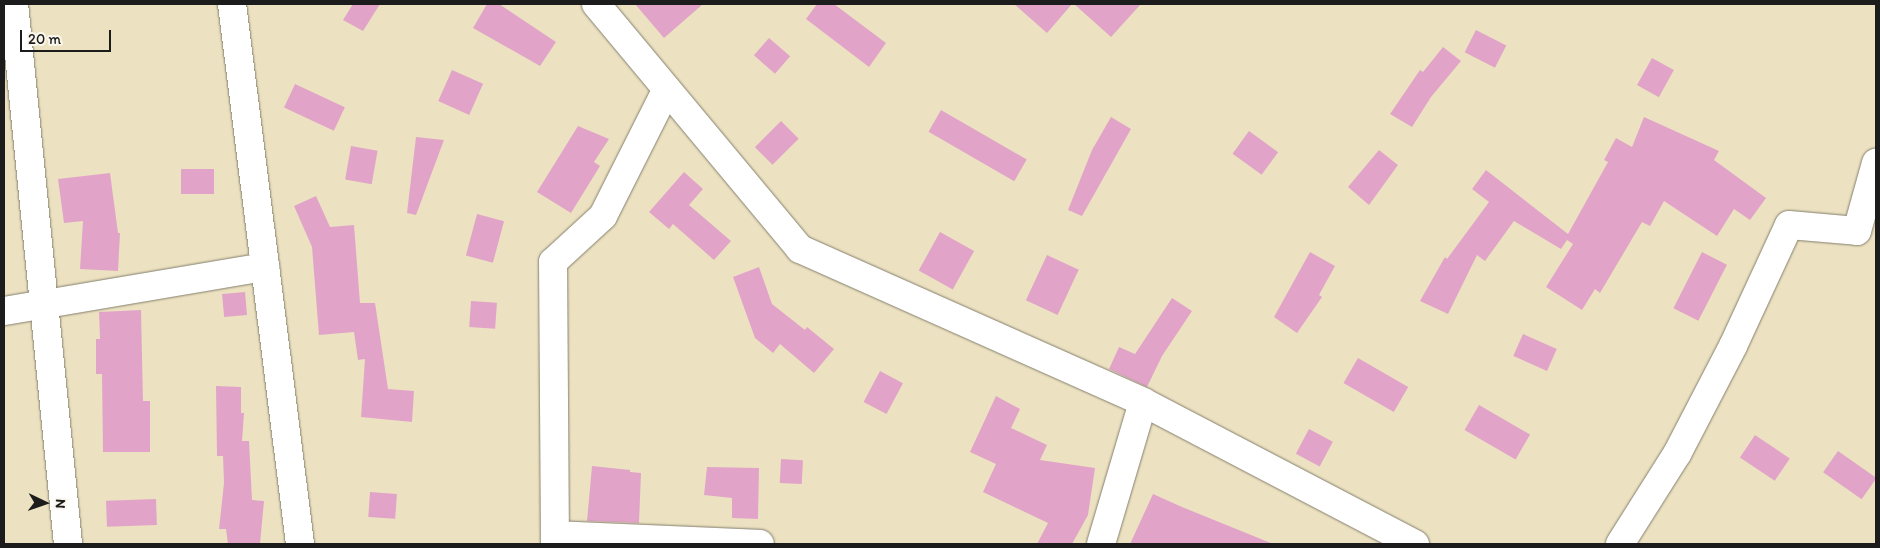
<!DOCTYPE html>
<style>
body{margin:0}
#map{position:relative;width:1880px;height:548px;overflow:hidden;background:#ece2c1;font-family:Itim,sans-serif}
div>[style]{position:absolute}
.building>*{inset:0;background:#e1a4c8;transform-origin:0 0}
.roads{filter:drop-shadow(0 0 1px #847f6e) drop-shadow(0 0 1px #847f6e)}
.minor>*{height:28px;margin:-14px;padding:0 14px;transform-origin:14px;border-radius:14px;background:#fff}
span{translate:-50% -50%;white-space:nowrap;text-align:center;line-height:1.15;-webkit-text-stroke:5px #fbf7ec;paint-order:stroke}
.frame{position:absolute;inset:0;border:5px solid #1c1c1c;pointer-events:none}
.north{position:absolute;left:20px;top:478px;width:50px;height:50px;-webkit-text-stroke:4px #fbf7ec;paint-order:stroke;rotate:93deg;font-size:14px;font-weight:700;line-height:20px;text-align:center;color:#1c1c1c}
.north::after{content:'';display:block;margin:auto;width:18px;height:22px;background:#1c1c1c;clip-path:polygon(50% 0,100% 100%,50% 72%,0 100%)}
.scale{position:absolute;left:20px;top:30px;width:91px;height:22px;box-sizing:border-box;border:2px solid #1c1c1c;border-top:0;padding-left:6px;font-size:15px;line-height:18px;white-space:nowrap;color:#1c1c1c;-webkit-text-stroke:4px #fbf7ec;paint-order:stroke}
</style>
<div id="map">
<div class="building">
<i style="clip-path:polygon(353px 4px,380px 4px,363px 31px,343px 20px)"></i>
<i style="clip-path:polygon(487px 4px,499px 4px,556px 42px,540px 66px,473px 28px)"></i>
<i style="clip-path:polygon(635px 4px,703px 4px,664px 38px)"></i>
<i style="clip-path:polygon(817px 4px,834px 4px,886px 43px,869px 67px,806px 19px)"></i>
<i style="clip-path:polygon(1014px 4px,1072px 4px,1047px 33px)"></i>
<i style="clip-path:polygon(1074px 4px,1141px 4px,1111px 37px)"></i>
<i style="left:1476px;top:30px;width:34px;height:25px;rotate:27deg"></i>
<i style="left:769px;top:38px;width:28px;height:23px;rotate:41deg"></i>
<i style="clip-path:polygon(1443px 47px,1461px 61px,1431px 97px,1412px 127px,1390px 114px,1420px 70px,1423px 72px)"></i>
<i style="left:1652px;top:58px;width:25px;height:31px;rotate:29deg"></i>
<i style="left:452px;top:70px;width:34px;height:34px;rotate:24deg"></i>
<i style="left:295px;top:84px;width:55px;height:26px;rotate:25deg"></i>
<i style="left:941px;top:110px;width:99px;height:25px;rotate:30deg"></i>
<i style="clip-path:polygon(1111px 117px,1131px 129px,1082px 216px,1068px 210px,1092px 150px)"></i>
<i style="clip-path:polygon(1644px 117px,1719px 151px,1714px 160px,1766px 198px,1750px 220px,1734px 209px,1717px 236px,1664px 201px,1650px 226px,1642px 222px,1600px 293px,1595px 289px,1582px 310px,1546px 287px,1573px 244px,1567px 240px,1561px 249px,1514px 221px,1485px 261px,1477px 255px,1448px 314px,1420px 301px,1445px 257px,1447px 259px,1489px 202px,1472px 189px,1486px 170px,1568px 234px,1608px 162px,1604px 160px,1616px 138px,1632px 147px)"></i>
<i style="left:781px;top:121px;width:25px;height:37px;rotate:45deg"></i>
<i style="clip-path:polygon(578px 126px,609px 139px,594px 162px,600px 166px,571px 213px,537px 192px)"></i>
<i style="left:1249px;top:131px;width:36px;height:28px;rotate:36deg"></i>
<i style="clip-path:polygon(416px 137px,444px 140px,416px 215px,407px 213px)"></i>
<i style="left:351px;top:146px;width:27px;height:34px;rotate:10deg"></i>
<i style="clip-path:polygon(1379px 150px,1398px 165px,1369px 205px,1348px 187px)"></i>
<i style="left:214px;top:169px;width:25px;height:33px;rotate:90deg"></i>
<i style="clip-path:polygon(684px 172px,703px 189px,689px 205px,731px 241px,714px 260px,673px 224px,669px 229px,649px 212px)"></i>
<i style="clip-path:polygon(110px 173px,118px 233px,120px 233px,118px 271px,80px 269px,83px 221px,64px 223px,58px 179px)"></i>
<i style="clip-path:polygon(316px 196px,330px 227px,354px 225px,360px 303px,375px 303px,388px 389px,414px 391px,412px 422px,361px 417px,365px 359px,358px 360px,354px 332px,319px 335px,312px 247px,294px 206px)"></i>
<i style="left:477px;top:214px;width:28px;height:43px;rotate:15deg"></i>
<i style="left:940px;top:232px;width:39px;height:44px;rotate:29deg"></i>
<i style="clip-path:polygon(1310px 252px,1335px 266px,1319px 295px,1322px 297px,1297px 333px,1274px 317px)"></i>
<i style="left:1702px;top:252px;width:28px;height:63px;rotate:27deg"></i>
<i style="left:1047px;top:255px;width:35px;height:50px;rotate:25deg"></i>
<i style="clip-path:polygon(759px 267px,772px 304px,805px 330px,807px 327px,834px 349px,814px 373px,780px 344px,773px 353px,755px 338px,733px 277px)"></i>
<i style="left:245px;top:292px;width:23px;height:23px;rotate:85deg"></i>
<i style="clip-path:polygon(1172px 298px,1192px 311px,1162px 356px,1147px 387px,1109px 369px,1119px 347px,1135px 354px)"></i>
<i style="left:471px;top:301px;width:26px;height:26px;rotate:4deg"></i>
<i style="clip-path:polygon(141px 310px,143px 401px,150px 401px,150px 452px,103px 452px,102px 374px,96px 374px,96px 339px,100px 339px,99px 312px)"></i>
<i style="left:1523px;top:334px;width:37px;height:24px;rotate:24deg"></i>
<i style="left:1358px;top:358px;width:58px;height:29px;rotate:30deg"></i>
<i style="left:880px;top:371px;width:26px;height:35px;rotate:28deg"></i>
<i style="clip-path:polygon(216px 386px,241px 387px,241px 413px,244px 413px,242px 441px,249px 441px,252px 500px,264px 501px,260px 544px,228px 544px,226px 529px,219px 529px,224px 483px,223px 456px,217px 456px)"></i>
<i style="clip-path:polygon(996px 396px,1020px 409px,1011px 428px,1047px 445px,1040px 460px,1095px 468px,1088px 515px,1072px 544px,1037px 544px,1048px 523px,983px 492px,996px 464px,970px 452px)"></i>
<i style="left:1479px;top:405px;width:59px;height:29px;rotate:30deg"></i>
<i style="left:1309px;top:429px;width:27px;height:28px;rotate:28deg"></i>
<i style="left:1755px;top:435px;width:42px;height:27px;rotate:34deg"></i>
<i style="left:1838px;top:451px;width:47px;height:26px;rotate:35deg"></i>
<i style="left:781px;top:459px;width:22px;height:24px;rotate:3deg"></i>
<i style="clip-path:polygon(592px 466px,630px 470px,630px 472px,641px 473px,639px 523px,587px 521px)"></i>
<i style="clip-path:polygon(707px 467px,759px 468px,758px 519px,732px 518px,732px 498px,704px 495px)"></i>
<i style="left:370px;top:492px;width:27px;height:25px;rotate:4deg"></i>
<i style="clip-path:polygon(1153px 494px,1182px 507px,1273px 544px,1130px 544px)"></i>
<i style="left:156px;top:499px;width:26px;height:50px;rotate:88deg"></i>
</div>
<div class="roads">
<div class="minor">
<i style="left:14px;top:4px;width:543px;rotate:84.29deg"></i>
<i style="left:232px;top:4px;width:544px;rotate:82.82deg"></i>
<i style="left:596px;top:4px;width:319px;rotate:50.2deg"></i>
<i style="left:800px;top:249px;width:376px;rotate:24deg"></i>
<i style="left:1143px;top:402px;width:307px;rotate:27.6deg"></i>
<i style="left:4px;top:311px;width:265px;rotate:-9.6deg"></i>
<i style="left:555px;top:535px;width:205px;rotate:2.5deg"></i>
<i style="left:555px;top:544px;width:282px;rotate:-90.4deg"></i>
<i style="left:553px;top:262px;width:68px;rotate:-42.6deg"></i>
<i style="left:603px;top:216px;width:142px;rotate:-63.3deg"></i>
<i style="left:1101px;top:544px;width:148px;rotate:-73.5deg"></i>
<i style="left:1620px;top:544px;width:107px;rotate:-57.7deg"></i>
<i style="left:1677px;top:454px;width:122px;rotate:-62.6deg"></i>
<i style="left:1733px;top:346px;width:133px;rotate:-65.2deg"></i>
<i style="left:1789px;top:225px;width:68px;rotate:5deg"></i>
<i style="left:1857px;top:231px;width:71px;rotate:-74.4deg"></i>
</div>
</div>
<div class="frame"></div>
<div class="north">N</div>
<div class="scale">20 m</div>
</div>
